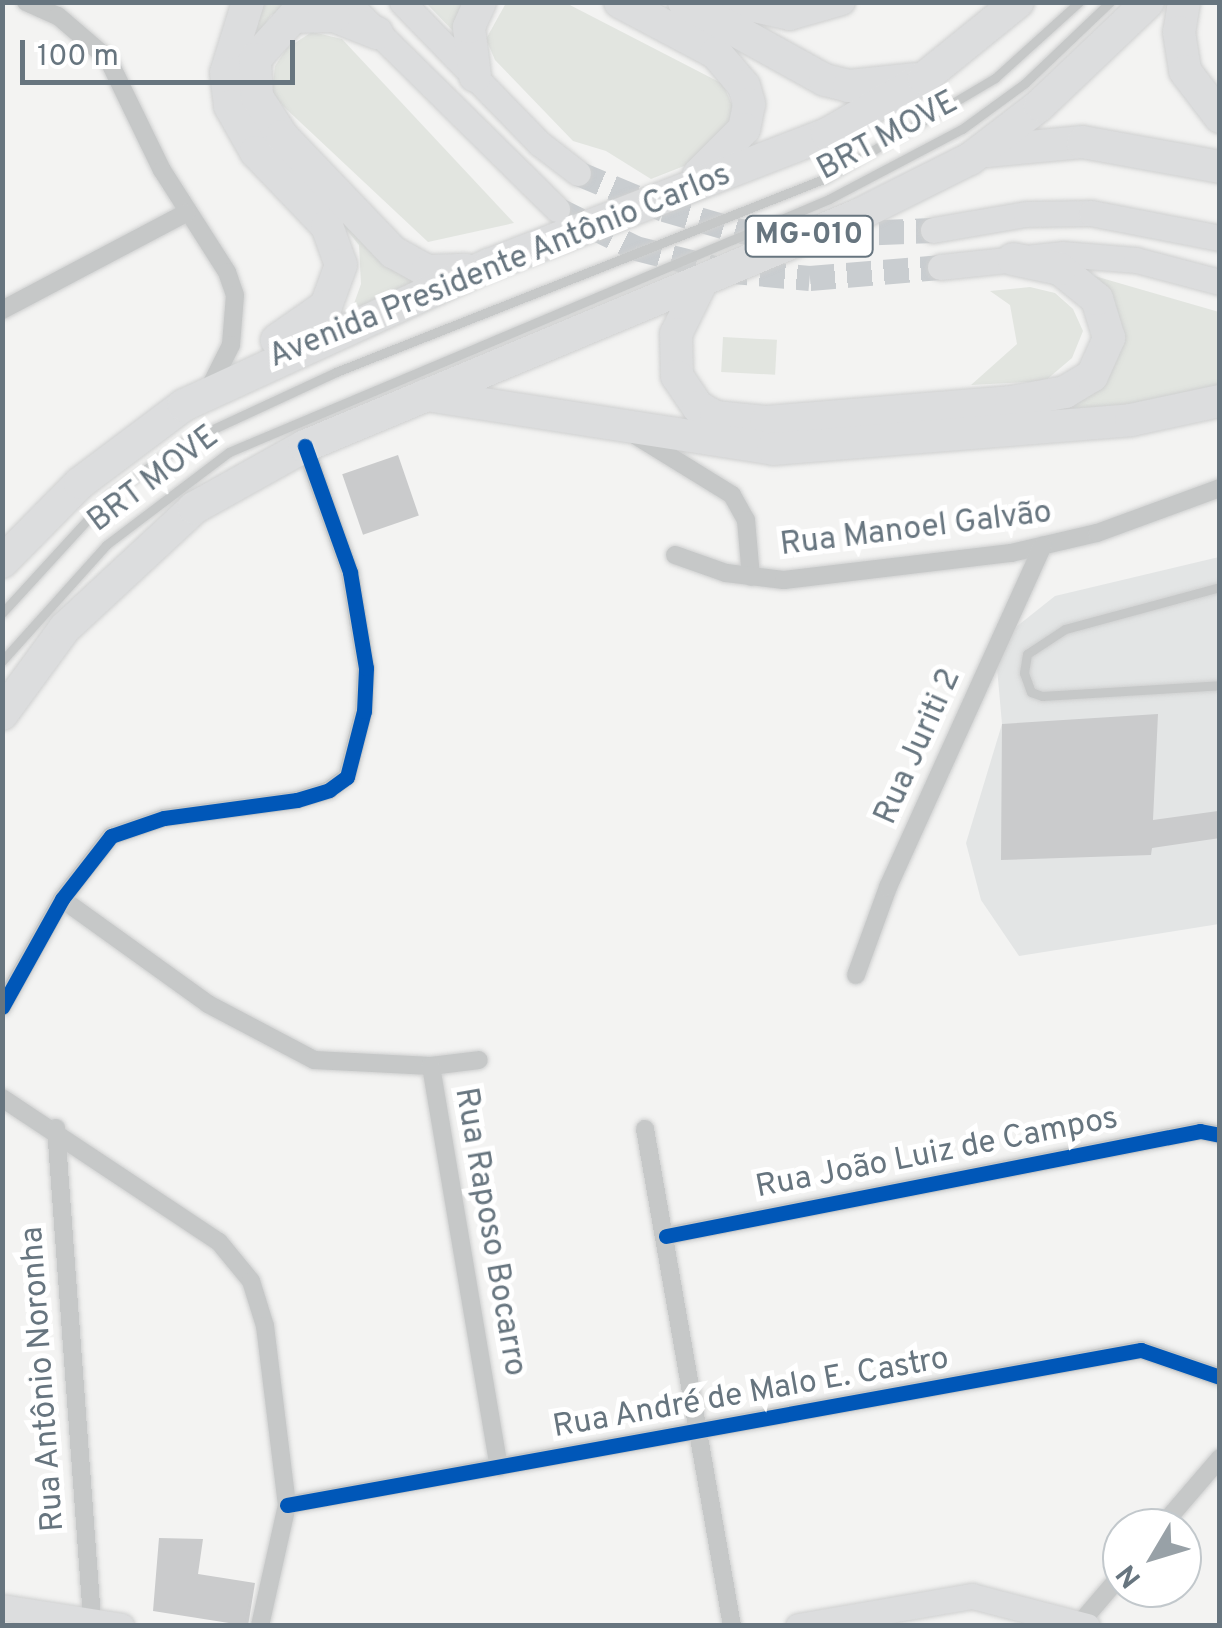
<!DOCTYPE html>
<meta charset="utf-8">
<style>
body{margin:0}
#map{position:relative;width:1222px;height:1628px;overflow:hidden;background:#f3f3f2;font-family:Overpass,sans-serif}
div>[style]{position:absolute}
.built>*{inset:0;background:#e3e5e5}
.green>*{inset:0;background:#e2e5e0;transform-origin:0 0}
.building>*{inset:0;background:#cacbcc;transform-origin:0 0}
.secondary-tunnel>*{height:25px;margin-top:-12.5px;transform-origin:0;background:repeating-linear-gradient(90deg,#c9cdd0 0 25px,transparent 0 37px)}
.roads{filter:drop-shadow(0 0 2px #cfd0d0) drop-shadow(0 0 2px #cfd0d0)}
.lane>*{height:9px;margin:-4.5px;padding:0 4.5px;transform-origin:4.5px;border-radius:4.5px;background:#c6c8c8}
.street>*{height:18px;margin:-9px;padding:0 9px;transform-origin:9px;border-radius:9px;background:#c6c8c8}
.secondary>*{height:25px;margin:-12.5px;padding:0 12.5px;transform-origin:12.5px;border-radius:12.5px;background:#dcddde}
.highway>*{height:32px;margin:-16px;padding:0 16px;transform-origin:16px;border-radius:16px;background:#dcddde}
.cycleway>*{height:15px;margin:-7.5px;padding:0 7.5px;transform-origin:7.5px;border-radius:7.5px;background:#0057b8}
span{translate:-50% -50%;white-space:nowrap;text-align:center;line-height:1.15;-webkit-text-stroke:10px #fff;paint-order:stroke}
.shield-label span{padding:2px 8px;background:#fff;border:2px solid;border-radius:8px;-webkit-text-stroke-width:0}
.shield-label{font-size:30px;color:#67757f;font-weight:700}
.street-label{font-size:32px;color:#67757f}
.frame{position:absolute;inset:0;border:5px solid #67757f;pointer-events:none}
.north{position:absolute;left:1102px;top:1508px;width:100px;height:100px;box-sizing:border-box;background:#fff;border:2px solid #c2c8cc;border-radius:50%;rotate:232deg;font-size:28px;font-weight:700;line-height:40px;text-align:center;color:#67757f}
.north::after{content:'';display:block;margin:auto;width:35px;height:45px;background:#98a1a7;clip-path:polygon(50% 0,100% 100%,50% 72%,0 100%)}
.scale{position:absolute;left:20px;top:40px;width:275px;height:45px;box-sizing:border-box;border:5px solid #67757f;border-top:0;padding-left:12px;font-size:30px;line-height:35px;white-space:nowrap;color:#67757f;-webkit-text-stroke:8px #fff;paint-order:stroke}
</style>
<div id="map">
<div class="built">
<i style="clip-path:polygon(1219px 557px,1219px 924px,1019px 956px,981px 900px,966px 843px,1002px 724px,997px 668px,1016px 627px,1055px 596px)"></i>
</div>
<div class="green">
<i style="clip-path:polygon(261px 3px,299px 3px,271px 15px,245px 55px,239px 78px,250px 126px,393px 261px,424px 281px,351px 312px,361px 284px,359px 245px,316px 192px,258px 141px,240px 113px,235px 73px)"></i>
<i style="clip-path:polygon(426px 3px,467px 3px,461px 39px)"></i>
<i style="clip-path:polygon(506px 3px,566px 3px,723px 84px,737px 116px,712px 155px,651px 179px,606px 151px,573px 141px,495px 60px,486px 39px)"></i>
<i style="clip-path:polygon(312px 32px,342px 39px,514px 223px,428px 242px,283px 106px,272px 93px,275px 66px,287px 48px)"></i>
<i style="clip-path:polygon(1091px 275px,1219px 312px,1219px 387px,1116px 408px,1059px 412px,1101px 384px)"></i>
<i style="clip-path:polygon(1030px 287px,1055px 293px,1073px 309px,1083px 331px,1072px 358px,1045px 381px,971px 385px,1017px 344px,1010px 305px,990px 291px)"></i>
<i style="left:723px;top:337px;width:54px;height:35px;rotate:3deg"></i>
</div>
<div class="building">
<i style="left:398px;top:455px;width:64px;height:59px;rotate:71deg"></i>
<i style="clip-path:polygon(1158px 714px,1153px 820px,1218px 811px,1220px 838px,1152px 848px,1151px 855px,1001px 860px,1002px 724px)"></i>
<i style="clip-path:polygon(159px 1538px,203px 1539px,198px 1574px,255px 1583px,248px 1626px,153px 1611px)"></i>
</div>
<div class="secondary-tunnel">
<i style="left:578px;top:173px;width:93px;rotate:22.7deg"></i>
<i style="left:664px;top:209px;width:79px;rotate:16.1deg"></i>
<i style="left:740px;top:231px;width:65px;rotate:3.5deg"></i>
<i style="left:805px;top:235px;width:128px;rotate:-2.2deg"></i>
<i style="left:557px;top:209px;width:88px;rotate:26.3deg"></i>
<i style="left:636px;top:248px;width:90px;rotate:14.2deg"></i>
<i style="left:723px;top:270px;width:87px;rotate:5.3deg"></i>
<i style="left:810px;top:278px;width:130px;rotate:-4.8deg"></i>
</div>
<div class="roads">
<div class="lane">
<i style="left:1220px;top:587px;width:161px;rotate:164.8deg"></i>
<i style="left:1065px;top:629px;width:45px;rotate:146.7deg"></i>
<i style="left:1027px;top:654px;width:19px;rotate:99deg"></i>
<i style="left:1024px;top:673px;width:20px;rotate:70deg"></i>
<i style="left:1031px;top:692px;width:12px;rotate:20deg"></i>
<i style="left:1042px;top:696px;width:178px;rotate:-3.5deg"></i>
<i style="left:2px;top:613px;width:161px;rotate:-47.5deg"></i>
<i style="left:111px;top:494px;width:86px;rotate:-35.5deg"></i>
<i style="left:181px;top:444px;width:171px;rotate:-24.9deg"></i>
<i style="left:336px;top:372px;width:527px;rotate:-21.6deg"></i>
<i style="left:826px;top:178px;width:196px;rotate:-30.6deg"></i>
<i style="left:995px;top:78px;width:113px;rotate:-42.1deg"></i>
<i style="left:2px;top:661px;width:156px;rotate:-48.1deg"></i>
<i style="left:106px;top:545px;width:154px;rotate:-37.1deg"></i>
<i style="left:229px;top:452px;width:651px;rotate:-22.86deg"></i>
<i style="left:829px;top:199px;width:150px;rotate:-27.8deg"></i>
<i style="left:962px;top:129px;width:78px;rotate:-36.1deg"></i>
<i style="left:1025px;top:83px;width:117px;rotate:-43.6deg"></i>
</div>
<div class="street">
<i style="left:26px;top:2px;width:35px;rotate:24deg"></i>
<i style="left:58px;top:16px;width:66px;rotate:40.7deg"></i>
<i style="left:108px;top:59px;width:123px;rotate:64.1deg"></i>
<i style="left:162px;top:170px;width:121px;rotate:57.5deg"></i>
<i style="left:227px;top:272px;width:24px;rotate:71deg"></i>
<i style="left:235px;top:295px;width:50px;rotate:94.6deg"></i>
<i style="left:231px;top:345px;width:54px;rotate:116.6deg"></i>
<i style="left:2px;top:310px;width:208px;rotate:-27.8deg"></i>
<i style="left:635px;top:435px;width:114px;rotate:31.7deg"></i>
<i style="left:732px;top:495px;width:29px;rotate:61deg"></i>
<i style="left:746px;top:520px;width:57px;rotate:85deg"></i>
<i style="left:675px;top:555px;width:54px;rotate:19.4deg"></i>
<i style="left:726px;top:573px;width:58px;rotate:6.9deg"></i>
<i style="left:784px;top:580px;width:229px;rotate:-6.8deg"></i>
<i style="left:1011px;top:553px;width:88px;rotate:-13.1deg"></i>
<i style="left:1097px;top:533px;width:131px;rotate:-20.1deg"></i>
<i style="left:62px;top:899px;width:180px;rotate:35.7deg"></i>
<i style="left:208px;top:1004px;width:120px;rotate:27.8deg"></i>
<i style="left:314px;top:1060px;width:117px;rotate:2.9deg"></i>
<i style="left:431px;top:1066px;width:48px;rotate:-7.1deg"></i>
<i style="left:856px;top:975px;width:94px;rotate:-70deg"></i>
<i style="left:888px;top:887px;width:375px;rotate:-65.6deg"></i>
<i style="left:2px;top:1007px;width:124px;rotate:-60.9deg"></i>
<i style="left:62px;top:899px;width:80px;rotate:-52.1deg"></i>
<i style="left:111px;top:836px;width:56px;rotate:-18.8deg"></i>
<i style="left:164px;top:818px;width:134px;rotate:-7.7deg"></i>
<i style="left:297px;top:800px;width:34px;rotate:-17deg"></i>
<i style="left:329px;top:790px;width:22px;rotate:-36deg"></i>
<i style="left:347px;top:777px;width:68px;rotate:-75.6deg"></i>
<i style="left:364px;top:711px;width:43px;rotate:-87.3deg"></i>
<i style="left:366px;top:668px;width:97px;rotate:-99.5deg"></i>
<i style="left:350px;top:572px;width:134px;rotate:-109.7deg"></i>
<i style="left:431px;top:1066px;width:407px;rotate:80.4deg"></i>
<i style="left:2px;top:1098px;width:260px;rotate:33.6deg"></i>
<i style="left:219px;top:1242px;width:50px;rotate:50.6deg"></i>
<i style="left:251px;top:1281px;width:47px;rotate:72.7deg"></i>
<i style="left:265px;top:1326px;width:180px;rotate:83deg"></i>
<i style="left:287px;top:1505px;width:124px;rotate:102.6deg"></i>
<i style="left:56px;top:1128px;width:499px;rotate:85.8deg"></i>
<i style="left:645px;top:1129px;width:505px;rotate:80.07deg"></i>
<i style="left:666px;top:1236px;width:544px;rotate:-11.12deg"></i>
<i style="left:1200px;top:1131px;width:20px;rotate:11deg"></i>
<i style="left:287px;top:1505px;width:868px;rotate:-10.29deg"></i>
<i style="left:1141px;top:1350px;width:83px;rotate:18.9deg"></i>
<i style="left:1160px;top:1528px;width:92px;rotate:-49.4deg"></i>
<i style="left:1081px;top:1622px;width:63px;rotate:-49.5deg"></i>
</div>
<div class="secondary">
<i style="left:347px;top:2px;width:295px;rotate:44.6deg"></i>
<i style="left:402px;top:2px;width:197px;rotate:45.8deg"></i>
<i style="left:539px;top:143px;width:49px;rotate:37.6deg"></i>
<i style="left:723px;top:2px;width:68px;rotate:12.8deg"></i>
<i style="left:789px;top:17px;width:55px;rotate:-15.8deg"></i>
<i style="left:933px;top:230px;width:94px;rotate:-9.8deg"></i>
<i style="left:1026px;top:214px;width:65px;rotate:-0.9deg"></i>
<i style="left:1091px;top:213px;width:131px;rotate:11deg"></i>
<i style="left:940px;top:267px;width:124px;rotate:-6deg"></i>
<i style="left:1063px;top:254px;width:73px;rotate:4.7deg"></i>
<i style="left:1136px;top:260px;width:87px;rotate:14.7deg"></i>
<i style="left:2px;top:1607px;width:121px;rotate:9deg"></i>
<i style="left:798px;top:1626px;width:177px;rotate:-9.8deg"></i>
<i style="left:972px;top:1596px;width:119px;rotate:14.6deg"></i>
</div>
<div class="highway">
<i style="left:248px;top:2px;width:74px;rotate:107.2deg"></i>
<i style="left:226px;top:73px;width:33px;rotate:83deg"></i>
<i style="left:230px;top:106px;width:53px;rotate:60.5deg"></i>
<i style="left:256px;top:152px;width:103px;rotate:46.2deg"></i>
<i style="left:327px;top:226px;width:41px;rotate:70.3deg"></i>
<i style="left:341px;top:265px;width:44px;rotate:110.1deg"></i>
<i style="left:326px;top:306px;width:60px;rotate:145.2deg"></i>
<i style="left:620px;top:2px;width:109px;rotate:28deg"></i>
<i style="left:716px;top:53px;width:43px;rotate:49.7deg"></i>
<i style="left:744px;top:86px;width:19px;rotate:74deg"></i>
<i style="left:749px;top:104px;width:25px;rotate:101deg"></i>
<i style="left:744px;top:129px;width:64px;rotate:135deg"></i>
<i style="left:684px;top:2px;width:161px;rotate:29deg"></i>
<i style="left:825px;top:80px;width:25px;rotate:14deg"></i>
<i style="left:849px;top:86px;width:65px;rotate:-6.1deg"></i>
<i style="left:1184px;top:2px;width:30px;rotate:99deg"></i>
<i style="left:1179px;top:32px;width:39px;rotate:81deg"></i>
<i style="left:1185px;top:71px;width:58px;rotate:52.7deg"></i>
<i style="left:377px;top:33px;width:46px;rotate:-158.4deg"></i>
<i style="left:334px;top:16px;width:41px;rotate:178.6deg"></i>
<i style="left:293px;top:17px;width:57px;rotate:132.1deg"></i>
<i style="left:255px;top:59px;width:38px;rotate:87deg"></i>
<i style="left:257px;top:97px;width:46px;rotate:57.3deg"></i>
<i style="left:282px;top:136px;width:161px;rotate:46.3deg"></i>
<i style="left:393px;top:252px;width:39px;rotate:29deg"></i>
<i style="left:427px;top:271px;width:38px;rotate:-2deg"></i>
<i style="left:475px;top:76px;width:49px;rotate:-97deg"></i>
<i style="left:469px;top:27px;width:27px;rotate:-66deg"></i>
<i style="left:987px;top:151px;width:96px;rotate:-5.4deg"></i>
<i style="left:1083px;top:142px;width:139px;rotate:10.3deg"></i>
<i style="left:702px;top:281px;width:59px;rotate:116.1deg"></i>
<i style="left:676px;top:334px;width:42px;rotate:88.6deg"></i>
<i style="left:677px;top:376px;width:37px;rotate:56deg"></i>
<i style="left:698px;top:407px;width:21px;rotate:29deg"></i>
<i style="left:716px;top:417px;width:50px;rotate:5.7deg"></i>
<i style="left:766px;top:422px;width:246px;rotate:-4.7deg"></i>
<i style="left:1011px;top:402px;width:55px;rotate:-10.5deg"></i>
<i style="left:1065px;top:392px;width:31px;rotate:-31deg"></i>
<i style="left:1092px;top:376px;width:42px;rotate:-65.9deg"></i>
<i style="left:1109px;top:338px;width:41px;rotate:-107.1deg"></i>
<i style="left:1097px;top:299px;width:48px;rotate:-141deg"></i>
<i style="left:1060px;top:269px;width:48px;rotate:-168deg"></i>
<i style="left:426px;top:395px;width:351px;rotate:8.8deg"></i>
<i style="left:773px;top:449px;width:359px;rotate:-4.6deg"></i>
<i style="left:1131px;top:420px;width:91px;rotate:-12.1deg"></i>
<i style="left:2px;top:562px;width:111px;rotate:-45.4deg"></i>
<i style="left:80px;top:483px;width:130px;rotate:-36.9deg"></i>
<i style="left:184px;top:405px;width:336px;rotate:-24.7deg"></i>
<i style="left:489px;top:265px;width:362px;rotate:-21.2deg"></i>
<i style="left:827px;top:134px;width:112px;rotate:-30deg"></i>
<i style="left:924px;top:78px;width:121px;rotate:-39deg"></i>
<i style="left:2px;top:714px;width:107px;rotate:-53.8deg"></i>
<i style="left:65px;top:628px;width:176px;rotate:-42.9deg"></i>
<i style="left:194px;top:508px;width:127px;rotate:-29.2deg"></i>
<i style="left:305px;top:446px;width:599px;rotate:-22.67deg"></i>
<i style="left:858px;top:215px;width:125px;rotate:-26.6deg"></i>
<i style="left:970px;top:159px;width:88px;rotate:-37.6deg"></i>
<i style="left:1040px;top:105px;width:149px;rotate:-43.6deg"></i>
</div>
</div>
<div class="cycleway">
<i style="left:2px;top:1007px;width:124px;rotate:-60.9deg"></i>
<i style="left:62px;top:899px;width:80px;rotate:-52.1deg"></i>
<i style="left:111px;top:836px;width:56px;rotate:-18.8deg"></i>
<i style="left:164px;top:818px;width:134px;rotate:-7.7deg"></i>
<i style="left:297px;top:800px;width:34px;rotate:-17deg"></i>
<i style="left:329px;top:790px;width:22px;rotate:-36deg"></i>
<i style="left:347px;top:777px;width:68px;rotate:-75.6deg"></i>
<i style="left:364px;top:711px;width:43px;rotate:-87.3deg"></i>
<i style="left:366px;top:668px;width:97px;rotate:-99.5deg"></i>
<i style="left:350px;top:572px;width:134px;rotate:-109.7deg"></i>
<i style="left:666px;top:1236px;width:544px;rotate:-11.12deg"></i>
<i style="left:1200px;top:1131px;width:20px;rotate:11deg"></i>
<i style="left:287px;top:1505px;width:868px;rotate:-10.29deg"></i>
<i style="left:1141px;top:1350px;width:83px;rotate:18.9deg"></i>
</div>
<div class="shield-label">
<span style="left:809px;top:236px">MG-010</span>
</div>
<div class="street-label">
<span style="left:888px;top:137px;rotate:-28deg">BRT MOVE</span>
<span style="left:500px;top:267px;rotate:-22deg">Avenida Presidente Antônio Carlos</span>
<span style="left:154px;top:480px;rotate:-37deg">BRT MOVE</span>
<span style="left:916px;top:530px;rotate:-7deg">Rua Manoel Galvão</span>
<span style="left:919px;top:747px;rotate:-66deg">Rua Juriti 2</span>
<span style="left:937px;top:1154px;rotate:-11deg">Rua João Luiz de Campos</span>
<span style="left:489px;top:1232px;rotate:80deg">Rua Raposo Bocarro</span>
<span style="left:44px;top:1379px;rotate:-94deg">Rua Antônio Noronha</span>
<span style="left:751px;top:1394px;rotate:-10deg">Rua André de Malo E. Castro</span>
</div>
<div class="frame"></div>
<div class="north">N</div>
<div class="scale">100 m</div>
</div>
